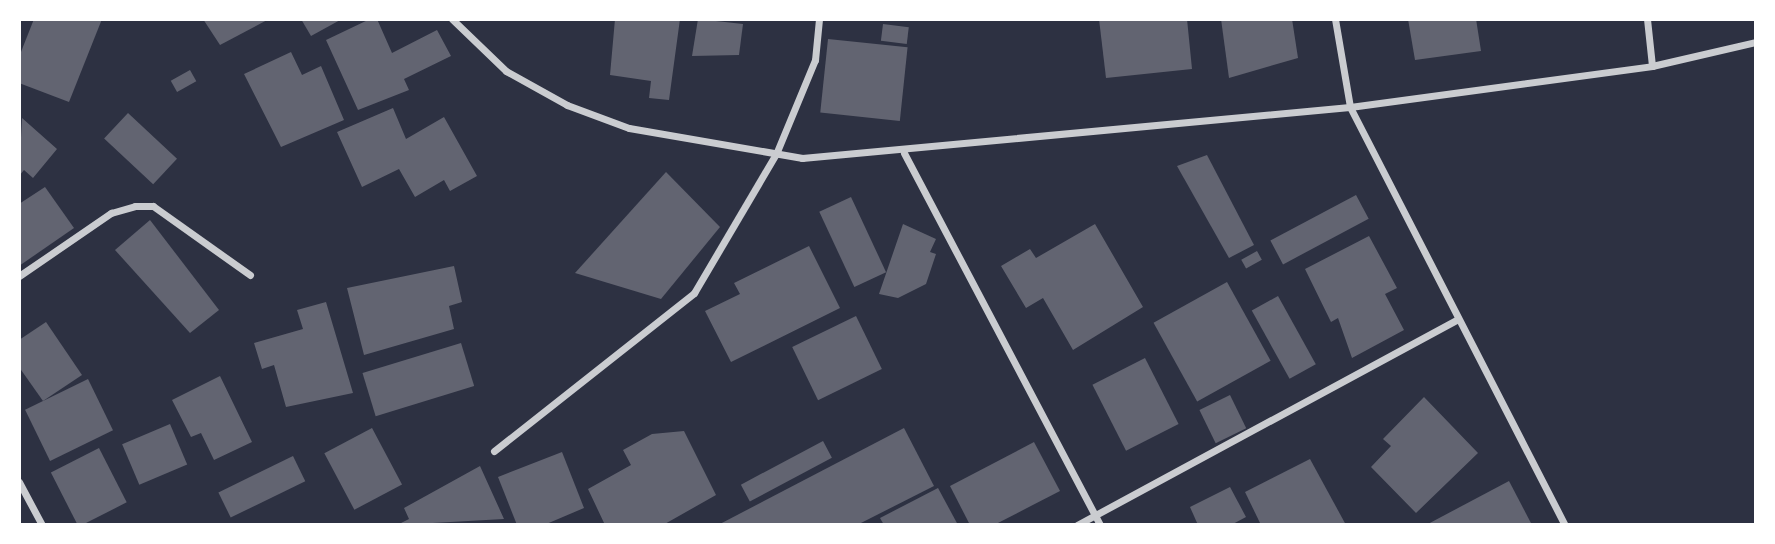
<!DOCTYPE html>
<style>
body{margin:0}
#map{position:relative;width:1775px;height:544px;overflow:hidden;background:#2d3142;font-family:Spectral,serif}
div>[style]{position:absolute}
.building>*{inset:0;background:#626471;transform-origin:0 0}
.minor>*{height:7px;margin:-3.5px;padding:0 3.5px;transform-origin:3.5px;border-radius:3.5px;background:#caccd0}
span{translate:-50% -50%;white-space:nowrap;text-align:center;line-height:1.15;-webkit-text-stroke:7px #fff;paint-order:stroke}
.frame{position:absolute;inset:0;border:21px solid #fff;pointer-events:none}
</style>
<div id="map">
<div class="building">
<i style="clip-path:polygon(34px 19px,102px 19px,69px 102px,19px 83px,19px 57px)"></i>
<i style="clip-path:polygon(203px 19px,269px 19px,220px 45px)"></i>
<i style="clip-path:polygon(301px 19px,342px 19px,311px 36px)"></i>
<i style="clip-path:polygon(370px 19px,377px 19px,392px 53px,437px 30px,451px 56px,404px 79px,409px 90px,358px 110px,326px 40px)"></i>
<i style="clip-path:polygon(615px 19px,680px 19px,669px 100px,649px 98px,651px 81px,610px 75px)"></i>
<i style="clip-path:polygon(698px 19px,743px 24px,739px 55px,692px 56px)"></i>
<i style="clip-path:polygon(1099px 19px,1187px 19px,1192px 69px,1106px 78px)"></i>
<i style="clip-path:polygon(1221px 19px,1292px 19px,1298px 58px,1229px 78px)"></i>
<i style="clip-path:polygon(1408px 19px,1476px 19px,1481px 51px,1415px 60px)"></i>
<i style="left:883px;top:24px;width:26px;height:17px;rotate:7deg"></i>
<i style="left:828px;top:39px;width:80px;height:74px;rotate:6deg"></i>
<i style="clip-path:polygon(291px 52px,302px 75px,321px 66px,344px 120px,281px 147px,244px 74px)"></i>
<i style="left:190px;top:70px;width:13px;height:22px;rotate:61deg"></i>
<i style="clip-path:polygon(393px 108px,406px 139px,444px 117px,477px 176px,450px 191px,444px 180px,415px 197px,399px 169px,362px 187px,337px 132px)"></i>
<i style="left:128px;top:113px;width:67px;height:35px;rotate:43deg"></i>
<i style="clip-path:polygon(22px 118px,57px 149px,33px 178px,24px 170px,19px 176px)"></i>
<i style="clip-path:polygon(1207px 155px,1254px 245px,1229px 258px,1177px 166px)"></i>
<i style="clip-path:polygon(666px 172px,720px 227px,661px 299px,575px 273px)"></i>
<i style="clip-path:polygon(45px 187px,74px 228px,19px 266px,19px 204px)"></i>
<i style="left:1356px;top:195px;width:27px;height:97px;rotate:62deg"></i>
<i style="left:851px;top:197px;width:83px;height:35px;rotate:65deg"></i>
<i style="clip-path:polygon(150px 220px,219px 310px,190px 333px,115px 250px)"></i>
<i style="clip-path:polygon(903px 224px,936px 239px,930px 252px,936px 254px,926px 284px,898px 298px,879px 294px)"></i>
<i style="clip-path:polygon(1095px 224px,1143px 307px,1073px 350px,1043px 298px,1026px 308px,1001px 266px,1030px 249px,1036px 258px)"></i>
<i style="clip-path:polygon(1369px 236px,1397px 288px,1385px 294px,1404px 330px,1352px 358px,1338px 318px,1331px 322px,1305px 269px)"></i>
<i style="clip-path:polygon(809px 246px,840px 308px,731px 362px,705px 311px,740px 294px,734px 283px)"></i>
<i style="left:1257px;top:251px;width:10px;height:18px;rotate:61deg"></i>
<i style="clip-path:polygon(454px 266px,462px 302px,449px 306px,454px 329px,364px 355px,347px 288px)"></i>
<i style="left:1227px;top:282px;width:90px;height:84px;rotate:61deg"></i>
<i style="left:1278px;top:296px;width:78px;height:30px;rotate:61deg"></i>
<i style="clip-path:polygon(326px 302px,353px 393px,286px 407px,274px 365px,262px 369px,254px 343px,303px 329px,297px 310px)"></i>
<i style="left:856px;top:316px;width:59px;height:71px;rotate:64deg"></i>
<i style="clip-path:polygon(46px 322px,82px 375px,43px 401px,19px 367px,19px 340px)"></i>
<i style="left:461px;top:343px;width:45px;height:103px;rotate:73deg"></i>
<i style="left:1145px;top:358px;width:74px;height:59px;rotate:63deg"></i>
<i style="clip-path:polygon(220px 376px,252px 442px,214px 460px,201px 433px,191px 437px,172px 400px)"></i>
<i style="left:88px;top:379px;width:57px;height:70px;rotate:64deg"></i>
<i style="left:1230px;top:395px;width:37px;height:34px;rotate:64deg"></i>
<i style="clip-path:polygon(1424px 397px,1478px 453px,1416px 513px,1371px 467px,1391px 446px,1383px 439px)"></i>
<i style="left:170px;top:424px;width:44px;height:52px;rotate:67deg"></i>
<i style="left:372px;top:428px;width:64px;height:54px;rotate:62deg"></i>
<i style="clip-path:polygon(904px 428px,934px 486px,857px 525px,718px 525px)"></i>
<i style="clip-path:polygon(684px 431px,716px 495px,663px 525px,605px 525px,588px 489px,631px 465px,623px 450px,652px 434px)"></i>
<i style="left:823px;top:441px;width:19px;height:93px;rotate:62deg"></i>
<i style="clip-path:polygon(1034px 442px,1060px 491px,994px 525px,970px 525px,950px 486px)"></i>
<i style="left:99px;top:448px;width:61px;height:54px;rotate:63deg"></i>
<i style="clip-path:polygon(562px 452px,584px 508px,544px 525px,517px 525px,498px 477px)"></i>
<i style="left:293px;top:456px;width:28px;height:83px;rotate:64deg"></i>
<i style="clip-path:polygon(1310px 459px,1346px 525px,1261px 525px,1245px 492px)"></i>
<i style="clip-path:polygon(480px 466px,504px 519px,397px 525px,409px 519px,404px 508px)"></i>
<i style="clip-path:polygon(1509px 481px,1532px 525px,1426px 525px)"></i>
<i style="clip-path:polygon(1230px 487px,1246px 517px,1231px 525px,1198px 525px,1190px 507px)"></i>
<i style="clip-path:polygon(938px 488px,958px 525px,884px 525px,880px 518px)"></i>
</div>
<div class="minor">
<i style="left:452px;top:19px;width:75px;rotate:43.9deg"></i>
<i style="left:506px;top:71px;width:70px;rotate:29.1deg"></i>
<i style="left:567px;top:105px;width:66px;rotate:20.4deg"></i>
<i style="left:629px;top:128px;width:176px;rotate:9.8deg"></i>
<i style="left:802px;top:158px;width:550px;rotate:-5.32deg"></i>
<i style="left:1350px;top:107px;width:305px;rotate:-7.7deg"></i>
<i style="left:1652px;top:66px;width:107px;rotate:-13deg"></i>
<i style="left:1335px;top:19px;width:89px;rotate:80.3deg"></i>
<i style="left:1350px;top:107px;width:470px;rotate:62.8deg"></i>
<i style="left:1647px;top:19px;width:47px;rotate:83.9deg"></i>
<i style="left:904px;top:153px;width:420px;rotate:62.2deg"></i>
<i style="left:19px;top:276px;width:112px;rotate:-34.4deg"></i>
<i style="left:111px;top:213px;width:25px;rotate:-16deg"></i>
<i style="left:135px;top:206px;width:18px"></i>
<i style="left:153px;top:206px;width:119px;rotate:35.4deg"></i>
<i style="left:494px;top:451px;width:255px;rotate:-38.3deg"></i>
<i style="left:694px;top:293px;width:161px;rotate:-59.5deg"></i>
<i style="left:776px;top:154px;width:102px;rotate:-67.5deg"></i>
<i style="left:815px;top:60px;width:41px;rotate:-84.4deg"></i>
<i style="left:19px;top:482px;width:49px;rotate:61.9deg"></i>
<i style="left:1077px;top:525px;width:433px;rotate:-28.4deg"></i>
</div>
<div class="frame"></div>
</div>
